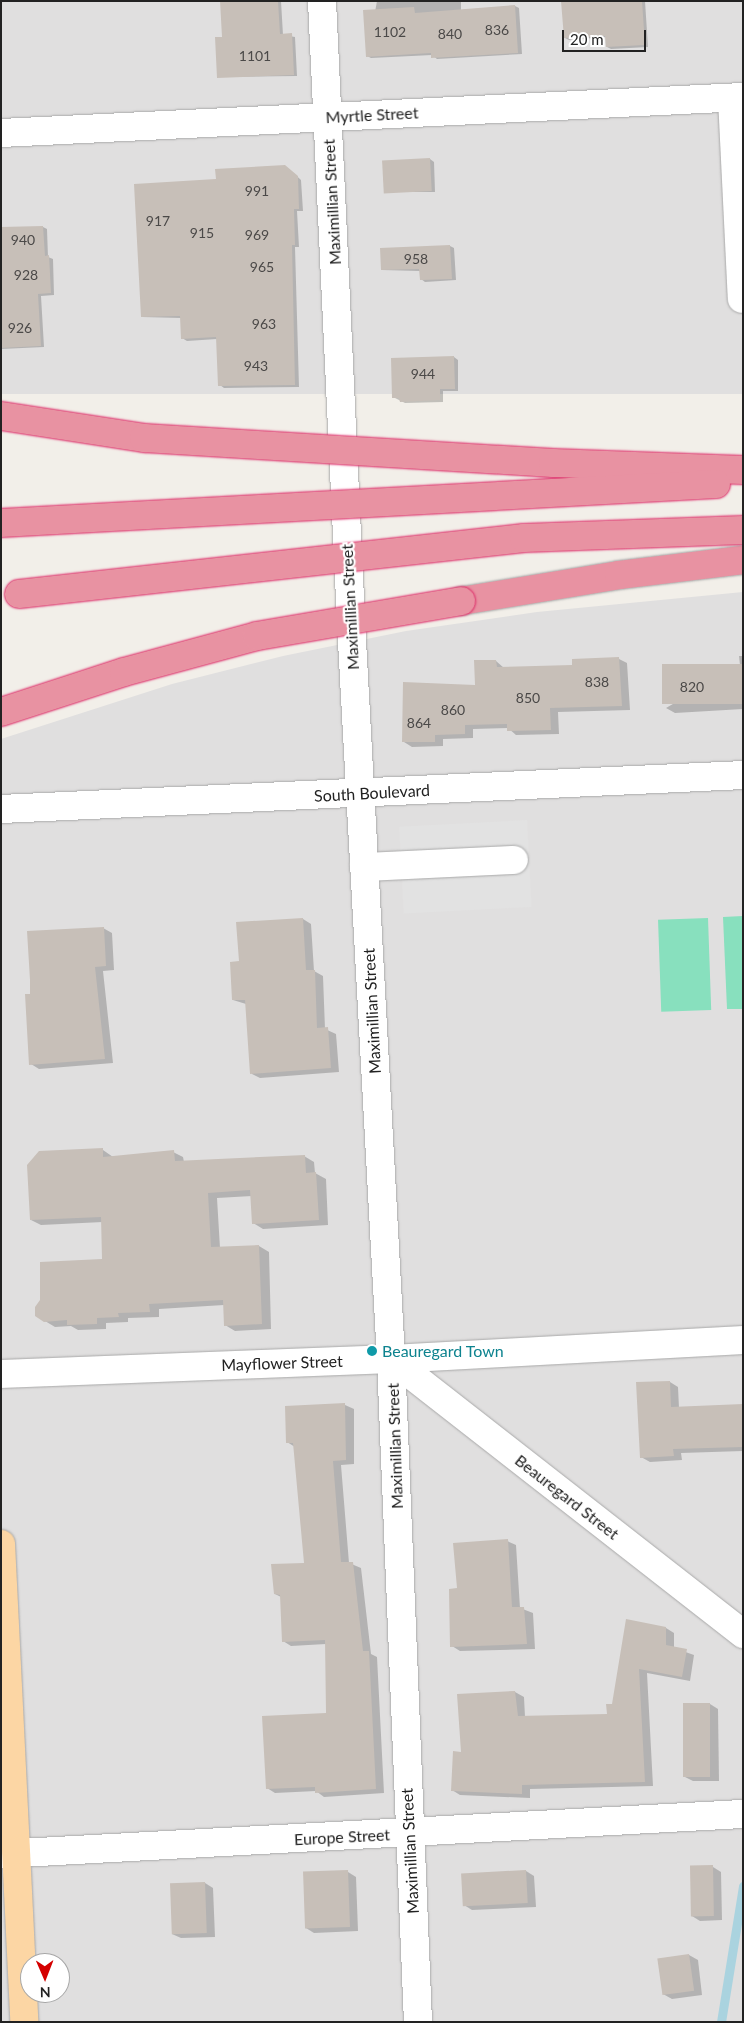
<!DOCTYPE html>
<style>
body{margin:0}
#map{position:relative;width:744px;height:2023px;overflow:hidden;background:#f2efe9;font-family:Lato,sans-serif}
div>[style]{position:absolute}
.residential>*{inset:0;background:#e0dfdf;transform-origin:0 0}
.pitch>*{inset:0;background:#88e0be;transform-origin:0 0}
.parking>*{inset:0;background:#e2e2e2;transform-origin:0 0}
.shadow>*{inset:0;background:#0003}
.stream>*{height:9px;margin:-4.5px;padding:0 4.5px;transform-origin:4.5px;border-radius:4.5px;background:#aad3df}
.building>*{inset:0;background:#c7bfb8;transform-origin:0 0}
.roads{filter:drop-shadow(0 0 1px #a9a9a9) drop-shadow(0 0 1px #a9a9a9)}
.minor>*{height:28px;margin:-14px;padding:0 14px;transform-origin:14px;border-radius:14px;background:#fff}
.major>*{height:28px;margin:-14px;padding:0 14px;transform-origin:14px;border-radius:14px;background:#fcd6a4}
.highway>*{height:28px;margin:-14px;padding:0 14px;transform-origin:14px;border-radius:14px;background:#e892a2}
.bridges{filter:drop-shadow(0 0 1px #dc2a67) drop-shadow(0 0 1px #dc2a67)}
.highway-bridge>*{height:28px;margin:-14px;padding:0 14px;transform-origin:14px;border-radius:14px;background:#e892a2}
.dots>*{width:14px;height:14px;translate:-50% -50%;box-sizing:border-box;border:2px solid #fff;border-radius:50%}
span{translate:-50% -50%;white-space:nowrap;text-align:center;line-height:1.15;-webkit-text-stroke:4.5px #fff;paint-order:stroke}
.number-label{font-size:14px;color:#4b4948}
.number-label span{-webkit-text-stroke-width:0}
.street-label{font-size:16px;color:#222}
.culture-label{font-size:16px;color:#0d838f}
.left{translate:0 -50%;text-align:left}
.frame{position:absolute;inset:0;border:2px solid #222;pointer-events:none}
.north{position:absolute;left:20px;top:1953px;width:50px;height:50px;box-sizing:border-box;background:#fff;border:1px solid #a7a7a7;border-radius:50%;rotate:179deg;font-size:14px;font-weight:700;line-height:20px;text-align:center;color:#222}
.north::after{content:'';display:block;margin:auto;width:18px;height:22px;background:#d40000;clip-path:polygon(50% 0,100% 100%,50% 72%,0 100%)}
.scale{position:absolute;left:562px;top:30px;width:84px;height:22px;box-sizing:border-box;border:2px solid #222;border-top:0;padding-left:6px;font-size:15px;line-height:18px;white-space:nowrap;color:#222;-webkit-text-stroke:4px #fff;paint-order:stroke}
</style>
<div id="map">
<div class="residential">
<i style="left:1px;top:1px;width:742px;height:393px"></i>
<i style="clip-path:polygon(evenodd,743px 592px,743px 2022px,1px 2022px,1px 739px,172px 684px,283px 656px,406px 631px,537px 612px,743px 592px,30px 1963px,60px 1963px,60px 1993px,30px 1993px,30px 1963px)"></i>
</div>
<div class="pitch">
<i style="clip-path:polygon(743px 916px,743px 1009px,727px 1009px,723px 917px)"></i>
<i style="left:708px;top:918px;width:92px;height:50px;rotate:88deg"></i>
</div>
<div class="parking">
<i style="left:527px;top:820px;width:87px;height:128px;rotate:87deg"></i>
</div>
<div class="shadow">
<i style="clip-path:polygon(221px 1px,281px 1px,283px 35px,295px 37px,297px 76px,219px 77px,223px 38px)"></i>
<i style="clip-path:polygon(377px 1px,461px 1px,461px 10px,515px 6px,519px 8px,522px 54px,437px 59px,432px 55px,371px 58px,367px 56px)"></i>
<i style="clip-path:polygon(564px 1px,645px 1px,648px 47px,611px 49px,607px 47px,606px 37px,569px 40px,565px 38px)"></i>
<i style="clip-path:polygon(430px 159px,434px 162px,435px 192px,385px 192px)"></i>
<i style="clip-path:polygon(289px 169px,301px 180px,303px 211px,297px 211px,299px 247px,295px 247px,299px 387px,224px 388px,220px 385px,217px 339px,187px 341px,182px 338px,181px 318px,142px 317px,217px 181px)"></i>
<i style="clip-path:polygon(43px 227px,47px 229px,48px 257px,53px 259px,54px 295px,41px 296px,44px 347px,1px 349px,1px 229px)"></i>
<i style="clip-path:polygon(450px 246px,454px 248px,456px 280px,425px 282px,421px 279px,420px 271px,382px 270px,382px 249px)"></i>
<i style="clip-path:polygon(454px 357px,458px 360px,458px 391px,443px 391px,443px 402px,405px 403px,393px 397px)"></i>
<i style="clip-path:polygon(739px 656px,743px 656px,743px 709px,675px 713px,666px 708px,740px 665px)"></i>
<i style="clip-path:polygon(619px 659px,627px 663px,630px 710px,558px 712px,559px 734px,516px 735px,508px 728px,473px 729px,473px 738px,443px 739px,443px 746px,412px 747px,404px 742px,477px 686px,496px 661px,504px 668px,574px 666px)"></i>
<i style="clip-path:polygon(303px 919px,311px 924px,314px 971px,323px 976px,325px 1029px,336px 1034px,339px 1072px,260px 1078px,252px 1074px,246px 1004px,233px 1000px,241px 963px)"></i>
<i style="clip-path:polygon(103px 928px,112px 933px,114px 970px,103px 971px,113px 1063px,39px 1069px,31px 1064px,31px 995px)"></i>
<i style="clip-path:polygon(103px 1150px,113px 1157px,173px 1152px,183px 1157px,184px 1162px,304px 1156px,314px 1162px,315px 1173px,326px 1179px,328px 1225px,263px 1229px,253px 1223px,252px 1196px,217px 1198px,220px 1248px,259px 1246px,269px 1252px,271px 1329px,235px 1331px,225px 1325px,224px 1305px,159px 1309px,159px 1317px,128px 1318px,128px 1322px,106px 1323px,106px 1329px,78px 1330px,71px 1326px,55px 1327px,45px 1321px,103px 1260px,103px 1222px,41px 1225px,31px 1220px)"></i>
<i style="clip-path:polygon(670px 1382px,678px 1387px,679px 1408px,743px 1405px,743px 1451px,681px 1453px,682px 1460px,650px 1462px,641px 1457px)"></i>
<i style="clip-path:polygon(345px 1405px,354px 1409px,354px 1464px,341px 1465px,349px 1563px,361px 1568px,371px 1654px,377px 1657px,384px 1793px,324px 1797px,316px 1791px,275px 1793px,267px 1788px,327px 1714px,326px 1644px,291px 1646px,283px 1641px,281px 1597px,275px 1594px,306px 1565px,295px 1447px,287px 1442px,286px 1407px)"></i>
<i style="clip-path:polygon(507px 1541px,516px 1545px,520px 1608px,533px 1613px,535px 1649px,460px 1651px,452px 1646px,458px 1589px)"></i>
<i style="clip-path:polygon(627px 1620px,666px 1628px,674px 1633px,674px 1648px,694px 1655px,690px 1681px,647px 1673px,653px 1786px,530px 1789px,530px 1798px,460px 1795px,452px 1790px,463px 1753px,458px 1696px,515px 1692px,524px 1697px,525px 1717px,608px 1715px,613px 1705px)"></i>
<i style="clip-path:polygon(685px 1704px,710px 1704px,718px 1709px,719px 1781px,693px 1781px,685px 1777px)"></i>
<i style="clip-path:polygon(713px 1867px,721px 1872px,722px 1920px,700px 1921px,692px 1916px)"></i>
<i style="clip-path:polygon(526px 1871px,534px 1876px,536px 1907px,472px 1910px,464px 1905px)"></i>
<i style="clip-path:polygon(348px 1872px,356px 1877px,358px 1931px,314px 1933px,306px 1928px,304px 1873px)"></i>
<i style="clip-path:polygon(205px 1883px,213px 1888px,215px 1937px,181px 1938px,172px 1934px)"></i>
<i style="clip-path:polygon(689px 1955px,698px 1960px,702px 1995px,672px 1999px,663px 1994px,659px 1959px)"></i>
</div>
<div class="stream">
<i style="left:721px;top:2022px;width:138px;rotate:-80.8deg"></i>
</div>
<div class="building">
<i style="clip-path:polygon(220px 1px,278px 1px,280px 34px,292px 33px,294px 75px,217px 78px,215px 37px,222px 37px)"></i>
<i style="clip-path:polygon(561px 1px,642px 1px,645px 45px,606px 47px,605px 36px,564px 38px)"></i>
<i style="clip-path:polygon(515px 5px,518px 53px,431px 58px,431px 53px,366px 57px,363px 10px,414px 7px,415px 13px)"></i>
<i style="left:430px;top:158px;width:33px;height:48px;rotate:87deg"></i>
<i style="clip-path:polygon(285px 165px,298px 176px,299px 209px,294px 209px,295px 245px,292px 245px,295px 385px,218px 386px,216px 337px,181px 339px,180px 316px,141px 317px,134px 184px,216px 179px,215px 169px)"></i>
<i style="clip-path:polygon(43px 226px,45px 256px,49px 255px,51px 293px,38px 294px,41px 346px,1px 348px,1px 227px)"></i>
<i style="clip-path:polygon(450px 245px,452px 279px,420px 280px,419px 269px,381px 270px,380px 248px)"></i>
<i style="clip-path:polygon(454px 356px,455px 389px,440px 389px,440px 400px,400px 402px,399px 398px,392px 398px,391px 358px)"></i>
<i style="clip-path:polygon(619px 657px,622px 706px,550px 708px,551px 730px,507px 731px,507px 724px,465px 725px,465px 734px,435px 735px,435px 742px,402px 742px,403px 682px,475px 685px,474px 660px,496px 660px,497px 667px,572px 665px,572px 659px)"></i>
<i style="left:743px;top:664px;width:40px;height:81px;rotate:90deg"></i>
<i style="clip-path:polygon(303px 918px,306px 970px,315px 970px,317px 1028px,328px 1027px,331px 1068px,250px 1074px,245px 1000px,232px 1000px,230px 962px,239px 961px,236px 922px)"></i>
<i style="clip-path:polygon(104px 927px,106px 966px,95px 967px,105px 1059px,29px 1065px,25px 994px,30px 994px,30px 980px,27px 931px)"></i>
<i style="clip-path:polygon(103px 1148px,103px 1157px,174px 1150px,175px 1161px,305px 1155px,306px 1173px,316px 1172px,319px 1220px,252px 1224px,250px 1190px,208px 1193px,211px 1247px,259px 1245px,262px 1324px,224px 1326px,223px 1300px,149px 1304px,150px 1312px,118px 1313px,119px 1317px,97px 1318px,97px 1324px,67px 1325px,67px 1320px,44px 1322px,35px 1316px,35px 1307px,40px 1300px,40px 1262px,102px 1259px,101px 1217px,30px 1220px,27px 1165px,39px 1151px)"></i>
<i style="clip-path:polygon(670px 1381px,671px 1407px,743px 1404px,743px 1447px,673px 1449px,674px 1456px,640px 1458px,636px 1382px)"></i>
<i style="clip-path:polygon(345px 1403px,346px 1460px,333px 1461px,341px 1562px,353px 1562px,363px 1651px,369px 1651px,376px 1789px,315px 1793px,315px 1787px,266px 1789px,262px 1716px,326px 1713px,325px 1640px,282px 1642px,280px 1595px,274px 1594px,271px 1564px,304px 1563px,293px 1443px,286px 1443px,285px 1406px)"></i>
<i style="clip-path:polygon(508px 1539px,512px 1607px,524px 1607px,527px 1644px,450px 1647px,449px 1589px,457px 1588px,453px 1543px)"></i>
<i style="clip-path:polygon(626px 1619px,666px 1627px,666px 1645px,687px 1649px,682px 1677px,639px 1669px,645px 1782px,522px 1785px,522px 1794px,451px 1791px,453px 1751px,461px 1752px,457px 1694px,515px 1691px,518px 1716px,607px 1714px,606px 1704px,612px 1704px)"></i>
<i style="left:683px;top:1703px;width:27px;height:74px"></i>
<i style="left:713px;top:1865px;width:51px;height:23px;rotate:89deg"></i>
<i style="left:348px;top:1870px;width:57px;height:45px;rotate:88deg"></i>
<i style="left:526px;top:1870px;width:33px;height:65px;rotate:87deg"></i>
<i style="left:205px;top:1882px;width:51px;height:35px;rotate:88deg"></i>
<i style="left:689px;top:1954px;width:37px;height:32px;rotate:82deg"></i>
</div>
<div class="roads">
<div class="minor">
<i style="left:322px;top:1px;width:641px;rotate:87.32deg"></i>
<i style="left:352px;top:641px;width:719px;rotate:86.89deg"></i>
<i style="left:391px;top:1359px;width:664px;rotate:87.67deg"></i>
<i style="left:732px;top:98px;width:201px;rotate:87.2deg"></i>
<i style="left:1px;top:133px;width:743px;rotate:-2.78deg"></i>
<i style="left:1px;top:809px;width:743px;rotate:-2.62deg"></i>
<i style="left:364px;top:867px;width:150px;rotate:-2.7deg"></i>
<i style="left:391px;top:1359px;width:447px;rotate:38deg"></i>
<i style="left:1px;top:1374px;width:390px;rotate:-2.2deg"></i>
<i style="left:391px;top:1359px;width:353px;rotate:-3.1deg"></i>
<i style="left:1px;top:1854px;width:743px;rotate:-3.09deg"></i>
</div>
<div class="major">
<i style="left:1px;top:1544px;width:479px;rotate:87.2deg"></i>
</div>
<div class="highway">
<i style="left:461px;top:601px;width:160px;rotate:-9.3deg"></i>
<i style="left:619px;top:575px;width:125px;rotate:-6.9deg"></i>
</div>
</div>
<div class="bridges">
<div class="highway-bridge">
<i style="left:1px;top:416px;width:145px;rotate:8.7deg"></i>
<i style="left:144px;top:438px;width:410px;rotate:3.5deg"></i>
<i style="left:553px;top:463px;width:190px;rotate:2.1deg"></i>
<i style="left:1px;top:523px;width:716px;rotate:-3.12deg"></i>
<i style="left:19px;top:594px;width:508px;rotate:-6.33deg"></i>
<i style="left:524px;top:538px;width:219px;rotate:-2.1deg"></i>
<i style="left:1px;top:712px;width:129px;rotate:-18deg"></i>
<i style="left:124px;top:672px;width:138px;rotate:-15.1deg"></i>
<i style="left:257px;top:636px;width:207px;rotate:-9.7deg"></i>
</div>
</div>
<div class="dots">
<i style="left:372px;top:1351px;background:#0f9aa8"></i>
</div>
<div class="number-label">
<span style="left:497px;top:30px">836</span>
<span style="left:390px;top:32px">1102</span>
<span style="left:450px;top:34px">840</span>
<span style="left:255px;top:56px">1101</span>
<span style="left:257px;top:191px">991</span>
<span style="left:158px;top:221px">917</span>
<span style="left:202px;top:233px">915</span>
<span style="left:257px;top:235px">969</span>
<span style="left:23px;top:240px">940</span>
<span style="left:416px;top:259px">958</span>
<span style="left:262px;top:267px">965</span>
<span style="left:26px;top:275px">928</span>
<span style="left:264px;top:324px">963</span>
<span style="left:20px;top:328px">926</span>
<span style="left:256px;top:366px">943</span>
<span style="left:423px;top:374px">944</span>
<span style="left:597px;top:682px">838</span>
<span style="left:692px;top:687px">820</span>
<span style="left:528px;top:698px">850</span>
<span style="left:453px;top:710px">860</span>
<span style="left:419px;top:723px">864</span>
</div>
<div class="street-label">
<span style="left:372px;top:115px;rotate:-3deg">Myrtle Street</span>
<span style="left:332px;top:202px;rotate:-93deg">Maximillian Street</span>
<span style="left:350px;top:607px;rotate:-93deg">Maximillian Street</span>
<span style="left:372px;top:793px;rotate:-3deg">South Boulevard</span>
<span style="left:372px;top:1011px;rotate:-93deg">Maximillian Street</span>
<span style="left:282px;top:1363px;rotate:-2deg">Mayflower Street</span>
<span style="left:395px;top:1446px;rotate:-92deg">Maximillian Street</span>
<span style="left:567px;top:1497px;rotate:38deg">Beauregard Street</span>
<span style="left:342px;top:1837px;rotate:-3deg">Europe Street</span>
<span style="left:410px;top:1851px;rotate:-93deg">Maximillian Street</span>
</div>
<div class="culture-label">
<span class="left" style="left:382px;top:1351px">Beauregard Town</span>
</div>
<div class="frame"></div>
<div class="north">N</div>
<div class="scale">20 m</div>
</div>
